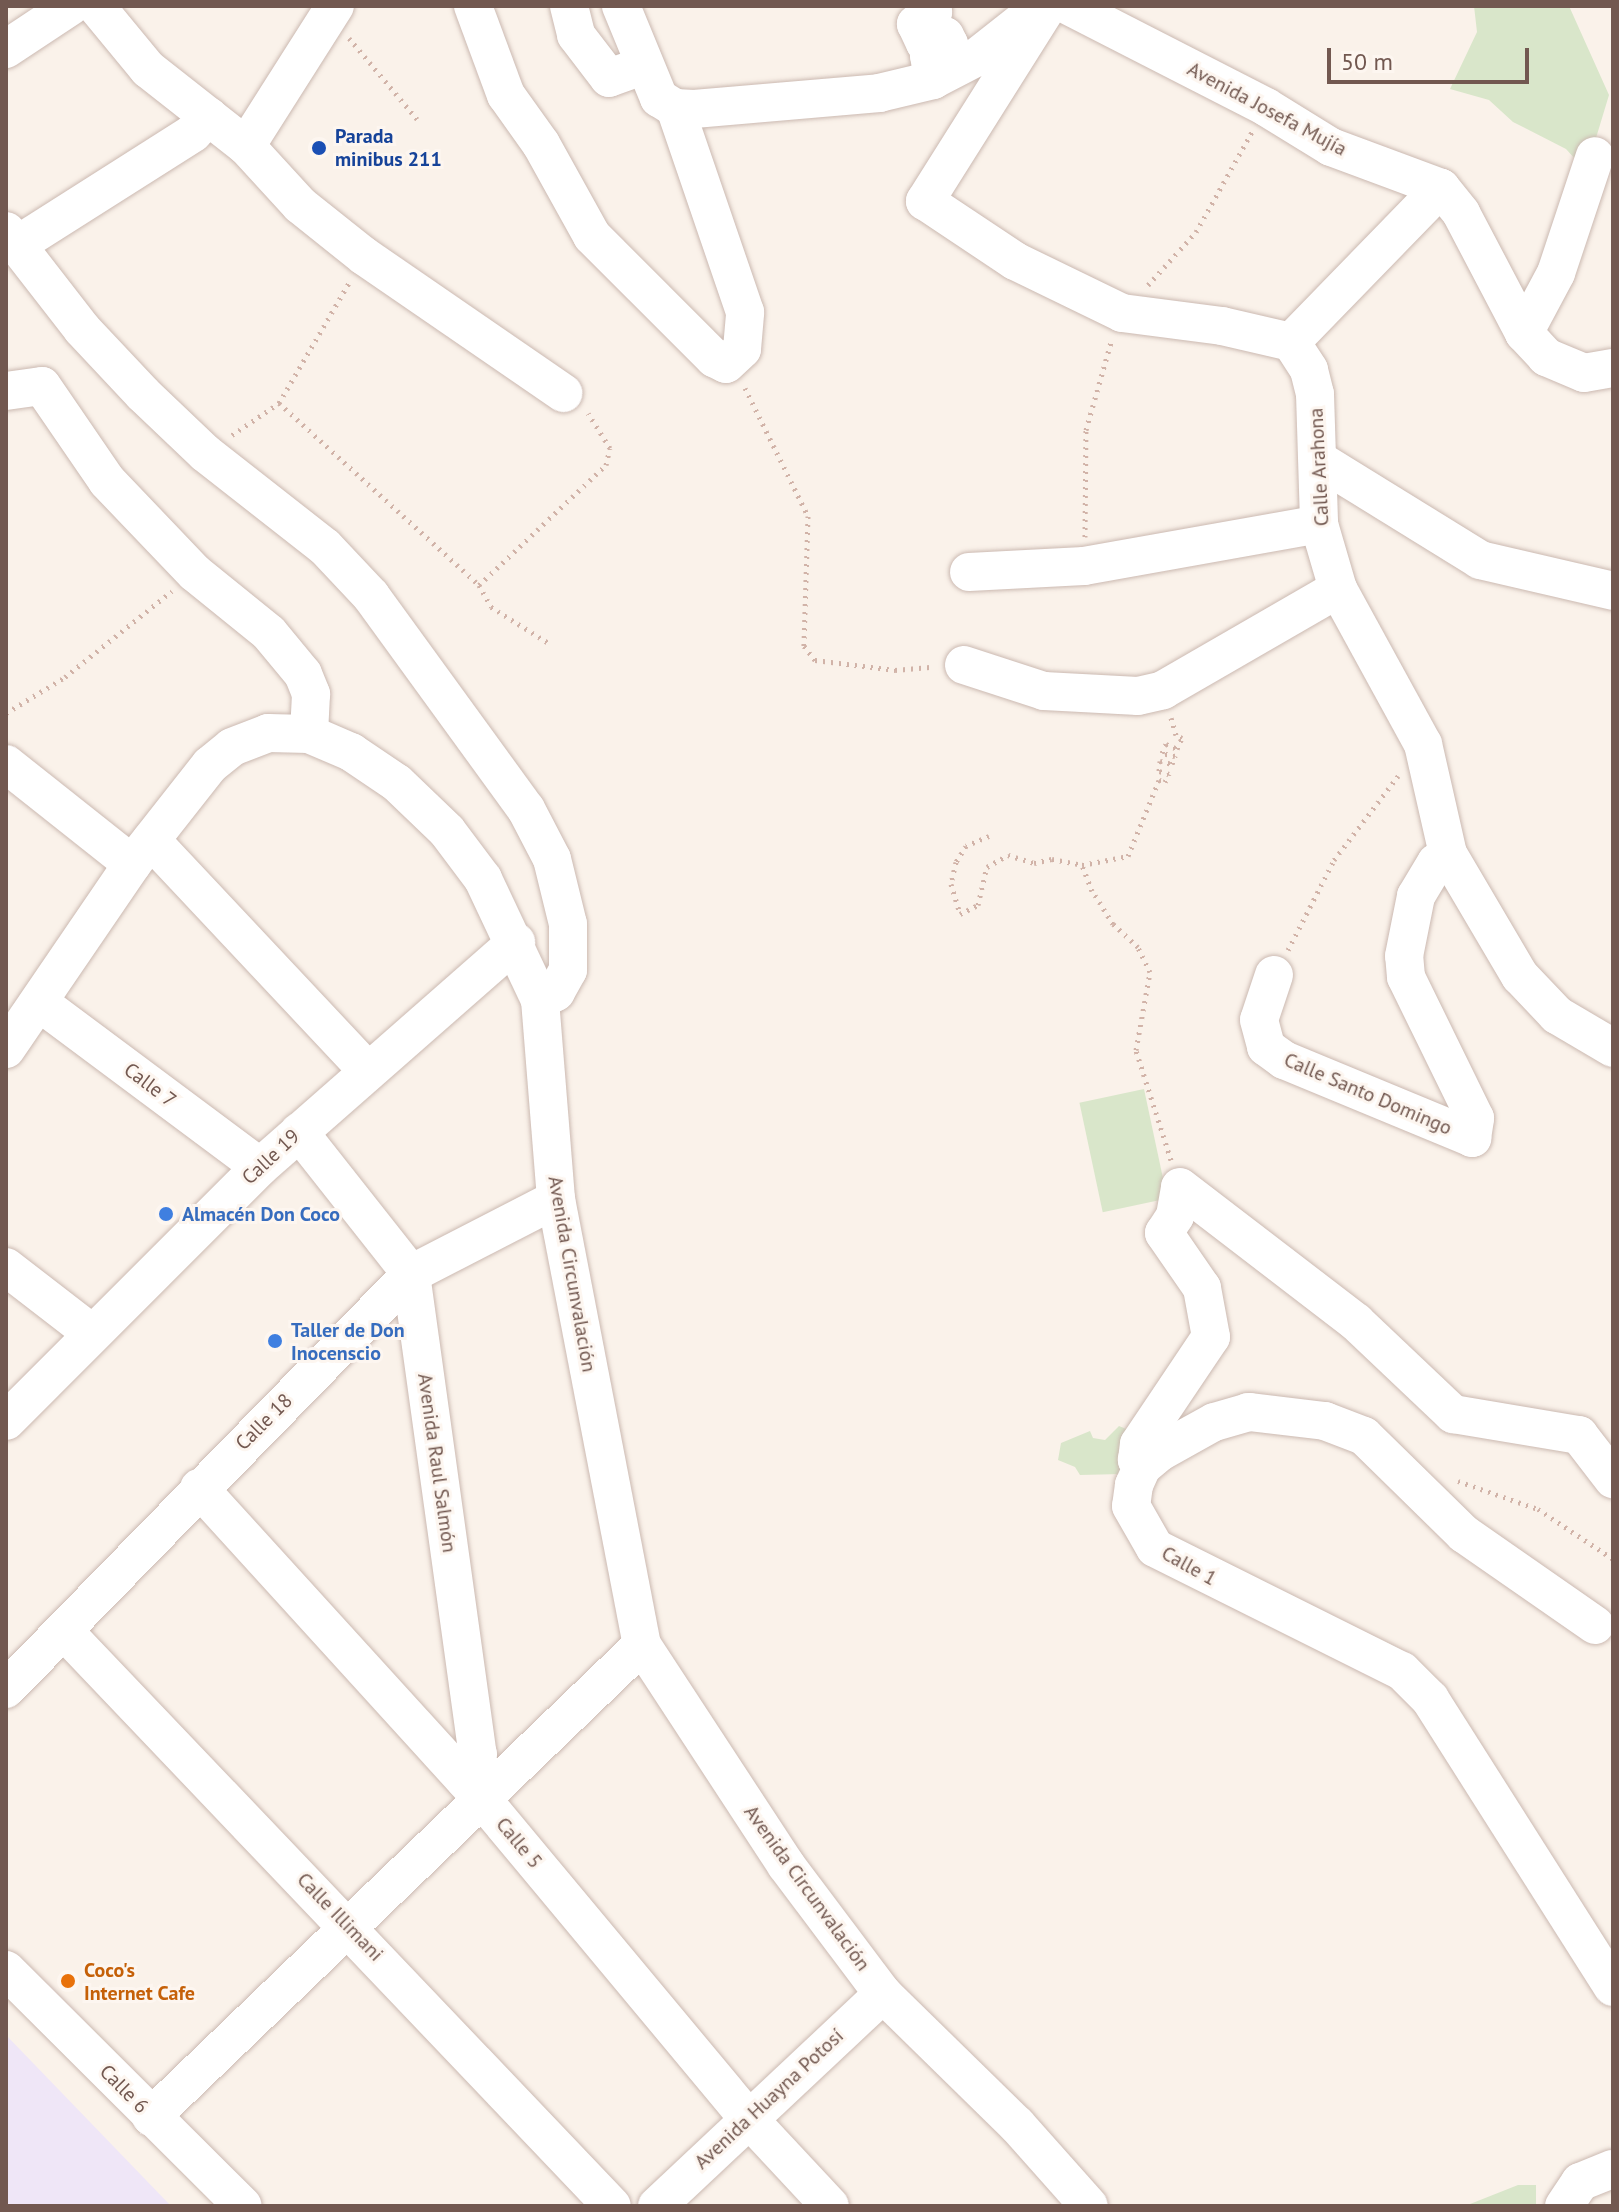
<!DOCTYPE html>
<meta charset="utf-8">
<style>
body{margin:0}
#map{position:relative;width:1619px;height:2212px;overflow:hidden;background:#faf2ea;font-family:"PT Sans",sans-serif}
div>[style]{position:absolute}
.education>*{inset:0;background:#efe6f7}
.green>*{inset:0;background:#d9e6ca;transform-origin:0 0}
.path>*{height:5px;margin-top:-2.5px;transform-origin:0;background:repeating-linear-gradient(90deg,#d1b3a8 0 2px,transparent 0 8px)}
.roads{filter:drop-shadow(0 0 2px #cbb9b1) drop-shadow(0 0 2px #cbb9b1)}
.minor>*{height:38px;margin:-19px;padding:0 19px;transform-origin:19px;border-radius:19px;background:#fff}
.dots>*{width:22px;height:22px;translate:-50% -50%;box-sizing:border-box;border:4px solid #fdf6f0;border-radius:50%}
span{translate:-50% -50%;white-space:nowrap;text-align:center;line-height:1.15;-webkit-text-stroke:6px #fdf6f0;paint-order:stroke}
.street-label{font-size:20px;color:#725850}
.transit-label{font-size:20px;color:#164399;font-weight:700}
.left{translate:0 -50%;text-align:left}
.shop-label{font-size:20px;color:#366cbe;font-weight:700}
.food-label{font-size:20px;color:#c56008;font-weight:700}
.frame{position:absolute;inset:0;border:8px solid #725850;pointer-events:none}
.scale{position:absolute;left:1327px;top:48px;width:202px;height:36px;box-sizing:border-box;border:4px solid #725850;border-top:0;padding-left:10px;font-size:24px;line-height:28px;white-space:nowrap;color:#725850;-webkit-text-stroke:6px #fdf6f0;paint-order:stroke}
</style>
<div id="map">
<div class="education">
<i style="clip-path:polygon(6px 2035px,171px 2206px,6px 2206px)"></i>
</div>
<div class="green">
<i style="clip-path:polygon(1474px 6px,1569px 6px,1609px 95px,1586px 171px,1566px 149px,1513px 122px,1489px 100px,1450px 89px,1477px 32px)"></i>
<i style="left:1144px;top:1089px;width:112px;height:66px;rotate:78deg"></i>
<i style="clip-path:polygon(1119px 1426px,1131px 1431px,1122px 1474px,1080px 1475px,1075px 1467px,1058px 1460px,1061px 1443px,1090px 1431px,1093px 1438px,1105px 1440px)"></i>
<i style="clip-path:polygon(1518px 2185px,1536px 2185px,1536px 2206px,1465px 2206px)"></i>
</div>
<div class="path">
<i style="left:349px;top:38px;width:106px;rotate:50deg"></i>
<i style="left:1148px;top:285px;width:72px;rotate:-47.8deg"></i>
<i style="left:1196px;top:232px;width:115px;rotate:-60.8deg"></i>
<i style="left:745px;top:388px;width:143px;rotate:63.8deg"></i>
<i style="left:808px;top:516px;width:130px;rotate:91.8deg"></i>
<i style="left:804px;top:646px;width:18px;rotate:52deg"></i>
<i style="left:815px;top:660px;width:81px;rotate:7.1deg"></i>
<i style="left:895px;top:670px;width:38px;rotate:-5deg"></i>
<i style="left:279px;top:403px;width:270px;rotate:42.3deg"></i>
<i style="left:479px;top:585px;width:25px;rotate:61deg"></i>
<i style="left:491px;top:607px;width:70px;rotate:32.1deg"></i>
<i style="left:232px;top:435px;width:57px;rotate:-34.2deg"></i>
<i style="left:279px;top:403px;width:141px;rotate:-59.8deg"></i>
<i style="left:1085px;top:537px;width:107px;rotate:-89.5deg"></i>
<i style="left:1086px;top:430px;width:91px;rotate:-74.1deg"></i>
<i style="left:479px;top:585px;width:175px;rotate:-43.4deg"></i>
<i style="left:606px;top:465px;width:17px;rotate:-77deg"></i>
<i style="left:610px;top:448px;width:41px;rotate:-122.2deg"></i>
<i style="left:6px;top:713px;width:69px;rotate:-31.4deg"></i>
<i style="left:65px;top:677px;width:137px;rotate:-38.8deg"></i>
<i style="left:989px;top:836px;width:25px;rotate:157deg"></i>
<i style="left:966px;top:846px;width:19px;rotate:122deg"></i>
<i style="left:956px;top:862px;width:23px;rotate:103deg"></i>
<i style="left:951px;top:884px;width:31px;rotate:73deg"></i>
<i style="left:960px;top:914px;width:20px;rotate:-27deg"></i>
<i style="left:978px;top:905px;width:39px;rotate:-77deg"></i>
<i style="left:987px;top:867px;width:24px;rotate:-30deg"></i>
<i style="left:1008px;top:855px;width:27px;rotate:17deg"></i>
<i style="left:1034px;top:863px;width:18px;rotate:-13deg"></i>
<i style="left:1052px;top:859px;width:31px;rotate:11deg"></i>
<i style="left:1288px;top:950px;width:101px;rotate:-62.9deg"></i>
<i style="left:1334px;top:860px;width:106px;rotate:-52.7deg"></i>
<i style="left:1171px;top:1160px;width:115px;rotate:-107.7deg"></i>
<i style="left:1136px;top:1050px;width:79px;rotate:-79.8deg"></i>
<i style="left:1150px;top:972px;width:28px;rotate:-116deg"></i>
<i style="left:1138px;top:947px;width:34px;rotate:-137deg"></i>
<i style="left:1113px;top:924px;width:39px;rotate:-122deg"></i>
<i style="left:1092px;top:891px;width:28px;rotate:-111deg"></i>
<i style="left:1082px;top:865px;width:47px;rotate:-11.1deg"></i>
<i style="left:1128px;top:856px;width:82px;rotate:-67.8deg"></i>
<i style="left:1159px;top:780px;width:6px;rotate:18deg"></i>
<i style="left:1165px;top:782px;width:9px;rotate:-63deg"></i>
<i style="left:1169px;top:774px;width:10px;rotate:-163deg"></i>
<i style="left:1159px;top:771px;width:10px;rotate:-84deg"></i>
<i style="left:1160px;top:761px;width:12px;rotate:14deg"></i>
<i style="left:1172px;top:764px;width:9px;rotate:-69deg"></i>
<i style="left:1175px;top:756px;width:13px;rotate:-167deg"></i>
<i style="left:1162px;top:753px;width:10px;rotate:-66deg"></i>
<i style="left:1166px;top:744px;width:12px;rotate:24deg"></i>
<i style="left:1177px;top:749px;width:12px;rotate:-66deg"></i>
<i style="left:1182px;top:738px;width:7px;rotate:-153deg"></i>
<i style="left:1176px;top:735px;width:18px;rotate:-106deg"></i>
<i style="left:1458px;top:1481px;width:85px;rotate:19.3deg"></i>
<i style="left:1538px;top:1509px;width:90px;rotate:33.7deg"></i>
</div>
<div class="roads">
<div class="minor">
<i style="left:96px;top:6px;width:82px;rotate:50.5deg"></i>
<i style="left:148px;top:69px;width:125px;rotate:38.2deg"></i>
<i style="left:246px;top:146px;width:80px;rotate:47.5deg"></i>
<i style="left:300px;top:205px;width:82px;rotate:38.6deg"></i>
<i style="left:364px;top:256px;width:242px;rotate:34.5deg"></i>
<i style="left:473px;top:6px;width:95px;rotate:69.7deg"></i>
<i style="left:506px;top:95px;width:60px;rotate:54.5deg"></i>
<i style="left:541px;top:144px;width:105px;rotate:61deg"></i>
<i style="left:592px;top:236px;width:173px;rotate:45deg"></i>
<i style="left:714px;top:358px;width:13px;rotate:27deg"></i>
<i style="left:726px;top:364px;width:22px;rotate:-43deg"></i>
<i style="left:742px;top:349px;width:37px;rotate:-85deg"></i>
<i style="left:745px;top:312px;width:216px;rotate:-108.9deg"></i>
<i style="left:569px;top:6px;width:30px;rotate:76deg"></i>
<i style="left:576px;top:35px;width:54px;rotate:52.5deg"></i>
<i style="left:609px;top:78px;width:37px;rotate:-20deg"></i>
<i style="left:621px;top:6px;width:100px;rotate:67.6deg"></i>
<i style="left:659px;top:98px;width:19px;rotate:32deg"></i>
<i style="left:675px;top:108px;width:19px;rotate:3deg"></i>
<i style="left:694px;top:109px;width:186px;rotate:-4.9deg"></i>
<i style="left:879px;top:93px;width:56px;rotate:-13.5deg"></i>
<i style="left:933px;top:80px;width:50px;rotate:-27.6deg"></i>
<i style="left:977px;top:57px;width:80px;rotate:-38.4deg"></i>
<i style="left:930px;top:6px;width:7px;rotate:63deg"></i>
<i style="left:933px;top:12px;width:21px;rotate:145deg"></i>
<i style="left:916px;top:24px;width:21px;rotate:65deg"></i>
<i style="left:925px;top:43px;width:21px;rotate:-19deg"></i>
<i style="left:945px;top:36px;width:9px;rotate:63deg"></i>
<i style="left:949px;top:44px;width:23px;rotate:151deg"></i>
<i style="left:929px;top:55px;width:25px;rotate:81deg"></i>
<i style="left:1048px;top:6px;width:231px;rotate:122.2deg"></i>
<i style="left:925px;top:201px;width:108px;rotate:33.7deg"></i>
<i style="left:1015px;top:261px;width:119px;rotate:25.9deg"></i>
<i style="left:1122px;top:313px;width:101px;rotate:7.4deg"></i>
<i style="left:1222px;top:326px;width:71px;rotate:13.1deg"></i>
<i style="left:1291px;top:342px;width:33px;rotate:57deg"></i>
<i style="left:1309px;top:370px;width:25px;rotate:76deg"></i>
<i style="left:1315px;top:394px;width:130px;rotate:88.2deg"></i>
<i style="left:1319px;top:524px;width:68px;rotate:73.7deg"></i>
<i style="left:1338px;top:589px;width:177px;rotate:61.3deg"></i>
<i style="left:1423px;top:744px;width:113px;rotate:77.2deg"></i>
<i style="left:1448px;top:854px;width:142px;rotate:59.5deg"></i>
<i style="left:1520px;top:976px;width:54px;rotate:46.5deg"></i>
<i style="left:1557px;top:1015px;width:65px;rotate:30.5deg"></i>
<i style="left:1069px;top:6px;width:221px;rotate:27.1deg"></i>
<i style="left:1266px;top:107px;width:76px;rotate:31.6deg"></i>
<i style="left:1331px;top:147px;width:117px;rotate:20.4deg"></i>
<i style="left:1441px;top:188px;width:32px;rotate:51deg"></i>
<i style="left:1461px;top:213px;width:136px;rotate:62.3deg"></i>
<i style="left:1524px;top:333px;width:33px;rotate:47deg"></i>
<i style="left:1546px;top:357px;width:41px;rotate:22.8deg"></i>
<i style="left:1584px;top:373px;width:29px;rotate:-10deg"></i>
<i style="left:6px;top:49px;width:78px;rotate:-33.5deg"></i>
<i style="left:246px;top:146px;width:166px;rotate:-57.6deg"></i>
<i style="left:6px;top:231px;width:124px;rotate:52.2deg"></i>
<i style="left:82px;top:329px;width:89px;rotate:46.8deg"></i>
<i style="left:143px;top:394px;width:86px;rotate:43.6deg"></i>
<i style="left:205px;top:453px;width:152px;rotate:38.1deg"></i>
<i style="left:325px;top:547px;width:67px;rotate:46.8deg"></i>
<i style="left:371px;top:596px;width:263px;rotate:54deg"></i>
<i style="left:526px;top:809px;width:56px;rotate:62.5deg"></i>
<i style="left:552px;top:859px;width:67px;rotate:76.2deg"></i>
<i style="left:568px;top:924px;width:46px;rotate:90deg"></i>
<i style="left:568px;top:970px;width:25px;rotate:119deg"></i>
<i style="left:556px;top:992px;width:18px;rotate:153deg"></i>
<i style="left:20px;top:243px;width:205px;rotate:-32.4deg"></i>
<i style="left:193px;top:133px;width:23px;rotate:-47deg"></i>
<i style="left:1524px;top:333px;width:68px;rotate:-61.9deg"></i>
<i style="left:1556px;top:273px;width:123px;rotate:-71.6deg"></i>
<i style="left:1291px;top:342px;width:215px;rotate:-45.8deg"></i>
<i style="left:6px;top:391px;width:36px;rotate:-8deg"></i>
<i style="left:42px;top:386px;width:115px;rotate:55.6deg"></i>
<i style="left:107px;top:481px;width:127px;rotate:46.3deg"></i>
<i style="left:195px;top:573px;width:95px;rotate:39deg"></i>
<i style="left:269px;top:633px;width:53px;rotate:50.3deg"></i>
<i style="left:303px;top:674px;width:22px;rotate:68deg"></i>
<i style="left:311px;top:694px;width:40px;rotate:92.9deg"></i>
<i style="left:1320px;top:461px;width:188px;rotate:31.7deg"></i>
<i style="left:1480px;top:560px;width:137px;rotate:13.1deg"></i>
<i style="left:969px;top:572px;width:115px;rotate:-3deg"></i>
<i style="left:1084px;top:566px;width:239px;rotate:-10.1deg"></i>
<i style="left:964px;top:665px;width:84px;rotate:18deg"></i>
<i style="left:1044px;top:691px;width:94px;rotate:3deg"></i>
<i style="left:1138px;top:696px;width:26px;rotate:-13deg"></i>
<i style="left:1163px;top:690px;width:202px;rotate:-30deg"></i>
<i style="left:6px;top:764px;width:161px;rotate:38.4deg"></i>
<i style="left:151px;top:840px;width:314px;rotate:46.8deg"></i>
<i style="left:1274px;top:975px;width:47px;rotate:108.4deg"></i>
<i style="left:1259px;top:1020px;width:28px;rotate:75deg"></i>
<i style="left:1266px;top:1047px;width:22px;rotate:36deg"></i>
<i style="left:1284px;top:1060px;width:204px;rotate:22.5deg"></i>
<i style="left:1472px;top:1138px;width:20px;rotate:-81deg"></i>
<i style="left:1475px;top:1118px;width:157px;rotate:-116.1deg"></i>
<i style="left:1406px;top:977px;width:21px;rotate:-95deg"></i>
<i style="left:1404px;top:956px;width:61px;rotate:-78.7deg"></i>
<i style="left:1416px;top:896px;width:39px;rotate:-59deg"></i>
<i style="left:1436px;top:863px;width:15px;rotate:-37deg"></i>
<i style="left:40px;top:1003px;width:274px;rotate:36.7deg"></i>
<i style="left:6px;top:1049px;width:224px;rotate:-55.7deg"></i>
<i style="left:132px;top:864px;width:126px;rotate:-51.8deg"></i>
<i style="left:210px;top:765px;width:28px;rotate:-39deg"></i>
<i style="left:232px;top:747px;width:39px;rotate:-21deg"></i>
<i style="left:268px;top:733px;width:41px;rotate:1.4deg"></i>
<i style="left:309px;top:734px;width:46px;rotate:23.2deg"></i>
<i style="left:351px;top:752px;width:55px;rotate:34deg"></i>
<i style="left:397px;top:783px;width:69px;rotate:43.8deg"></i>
<i style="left:447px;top:831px;width:60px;rotate:53.1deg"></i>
<i style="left:483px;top:879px;width:134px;rotate:64.8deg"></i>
<i style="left:540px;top:1000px;width:200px;rotate:85.4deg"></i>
<i style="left:556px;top:1199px;width:454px;rotate:79.1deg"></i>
<i style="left:642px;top:1645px;width:263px;rotate:56.8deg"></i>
<i style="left:786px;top:1865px;width:161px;rotate:53.1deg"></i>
<i style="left:883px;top:1994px;width:187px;rotate:44.4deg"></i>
<i style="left:1017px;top:2125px;width:108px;rotate:48.4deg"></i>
<i style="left:299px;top:1132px;width:181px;rotate:51.7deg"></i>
<i style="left:411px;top:1274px;width:485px;rotate:82.1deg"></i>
<i style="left:478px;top:1754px;width:29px;rotate:117deg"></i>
<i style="left:6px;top:1267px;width:106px;rotate:37.7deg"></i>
<i style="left:6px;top:1421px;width:359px;rotate:-45deg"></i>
<i style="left:260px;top:1167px;width:341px;rotate:-41.3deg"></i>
<i style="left:1142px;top:1467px;width:9px;rotate:-126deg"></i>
<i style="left:1137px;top:1460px;width:16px;rotate:-83deg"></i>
<i style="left:1139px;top:1444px;width:129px;rotate:-56.1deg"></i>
<i style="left:1211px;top:1337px;width:50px;rotate:-100.4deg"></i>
<i style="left:1202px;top:1288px;width:67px;rotate:-124.6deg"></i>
<i style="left:1164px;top:1233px;width:20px;rotate:-57deg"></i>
<i style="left:1175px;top:1216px;width:29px;rotate:-80deg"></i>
<i style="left:1180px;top:1187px;width:222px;rotate:37.5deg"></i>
<i style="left:1356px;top:1322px;width:134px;rotate:43.5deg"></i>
<i style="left:1453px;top:1414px;width:128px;rotate:9.5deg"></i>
<i style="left:1579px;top:1435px;width:56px;rotate:52.3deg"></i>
<i style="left:199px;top:1488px;width:420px;rotate:47.7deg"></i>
<i style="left:482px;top:1799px;width:415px;rotate:50.2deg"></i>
<i style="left:748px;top:2118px;width:120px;rotate:47deg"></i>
<i style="left:1595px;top:1625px;width:160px;rotate:-145.2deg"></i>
<i style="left:1464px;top:1534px;width:140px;rotate:-135.6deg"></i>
<i style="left:1364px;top:1436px;width:42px;rotate:-159deg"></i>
<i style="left:1325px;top:1421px;width:77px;rotate:-173.2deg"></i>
<i style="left:1249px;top:1412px;width:36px;rotate:164deg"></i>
<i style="left:1214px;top:1422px;width:62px;rotate:150.9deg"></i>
<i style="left:1160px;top:1452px;width:23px;rotate:140deg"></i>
<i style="left:1142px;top:1467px;width:20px;rotate:114deg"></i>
<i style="left:1134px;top:1485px;width:21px;rotate:98deg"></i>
<i style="left:1131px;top:1506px;width:48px;rotate:60.3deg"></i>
<i style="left:1155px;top:1548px;width:276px;rotate:26.5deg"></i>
<i style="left:1402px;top:1671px;width:40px;rotate:45deg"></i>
<i style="left:1430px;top:1699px;width:341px;rotate:57.6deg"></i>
<i style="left:64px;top:1631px;width:794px;rotate:46.38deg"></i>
<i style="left:6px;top:1689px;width:580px;rotate:-45.7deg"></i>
<i style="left:411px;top:1274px;width:163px;rotate:-27.3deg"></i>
<i style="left:6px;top:1970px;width:334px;rotate:44.9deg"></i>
<i style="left:151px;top:2117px;width:681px;rotate:-43.87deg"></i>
<i style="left:657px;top:2206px;width:310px;rotate:-43.2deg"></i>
<i style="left:1564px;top:2206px;width:29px;rotate:-56deg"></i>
<i style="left:1580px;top:2182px;width:35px;rotate:-22deg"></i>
</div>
</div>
<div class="dots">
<i style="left:319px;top:148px;background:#1a4fb4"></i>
<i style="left:166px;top:1214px;background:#3f7fe0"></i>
<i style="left:275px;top:1341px;background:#3f7fe0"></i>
<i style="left:68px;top:1981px;background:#e8710a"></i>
</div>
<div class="street-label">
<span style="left:1267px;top:109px;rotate:28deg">Avenida Josefa Mujía</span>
<span style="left:1319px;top:467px;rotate:-93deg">Calle Arahona</span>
<span style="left:150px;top:1085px;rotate:37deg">Calle 7</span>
<span style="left:1368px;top:1094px;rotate:23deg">Calle Santo Domingo</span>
<span style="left:271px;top:1157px;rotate:-43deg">Calle 19</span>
<span style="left:572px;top:1274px;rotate:80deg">Avenida Circunvalación</span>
<span style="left:264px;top:1422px;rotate:-45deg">Calle 18</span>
<span style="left:437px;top:1463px;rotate:82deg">Avenida Raul Salmón</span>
<span style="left:1189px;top:1566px;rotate:29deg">Calle 1</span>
<span style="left:519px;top:1843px;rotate:50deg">Calle 5</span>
<span style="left:807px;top:1888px;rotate:54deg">Avenida Circunvalación</span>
<span style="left:340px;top:1917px;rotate:46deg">Calle Illimani</span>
<span style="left:124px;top:2089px;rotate:45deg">Calle 6</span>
<span style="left:769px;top:2099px;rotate:-43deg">Avenida Huayna Potosí</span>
</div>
<div class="transit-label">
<span class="left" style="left:335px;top:148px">Parada<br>minibus 211</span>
</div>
<div class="shop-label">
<span class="left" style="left:182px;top:1214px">Almacén Don Coco</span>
<span class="left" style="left:291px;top:1342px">Taller de Don<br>Inocenscio</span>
</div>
<div class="food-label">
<span class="left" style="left:84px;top:1982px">Coco's<br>Internet Cafe</span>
</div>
<div class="frame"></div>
<div class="scale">50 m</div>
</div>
